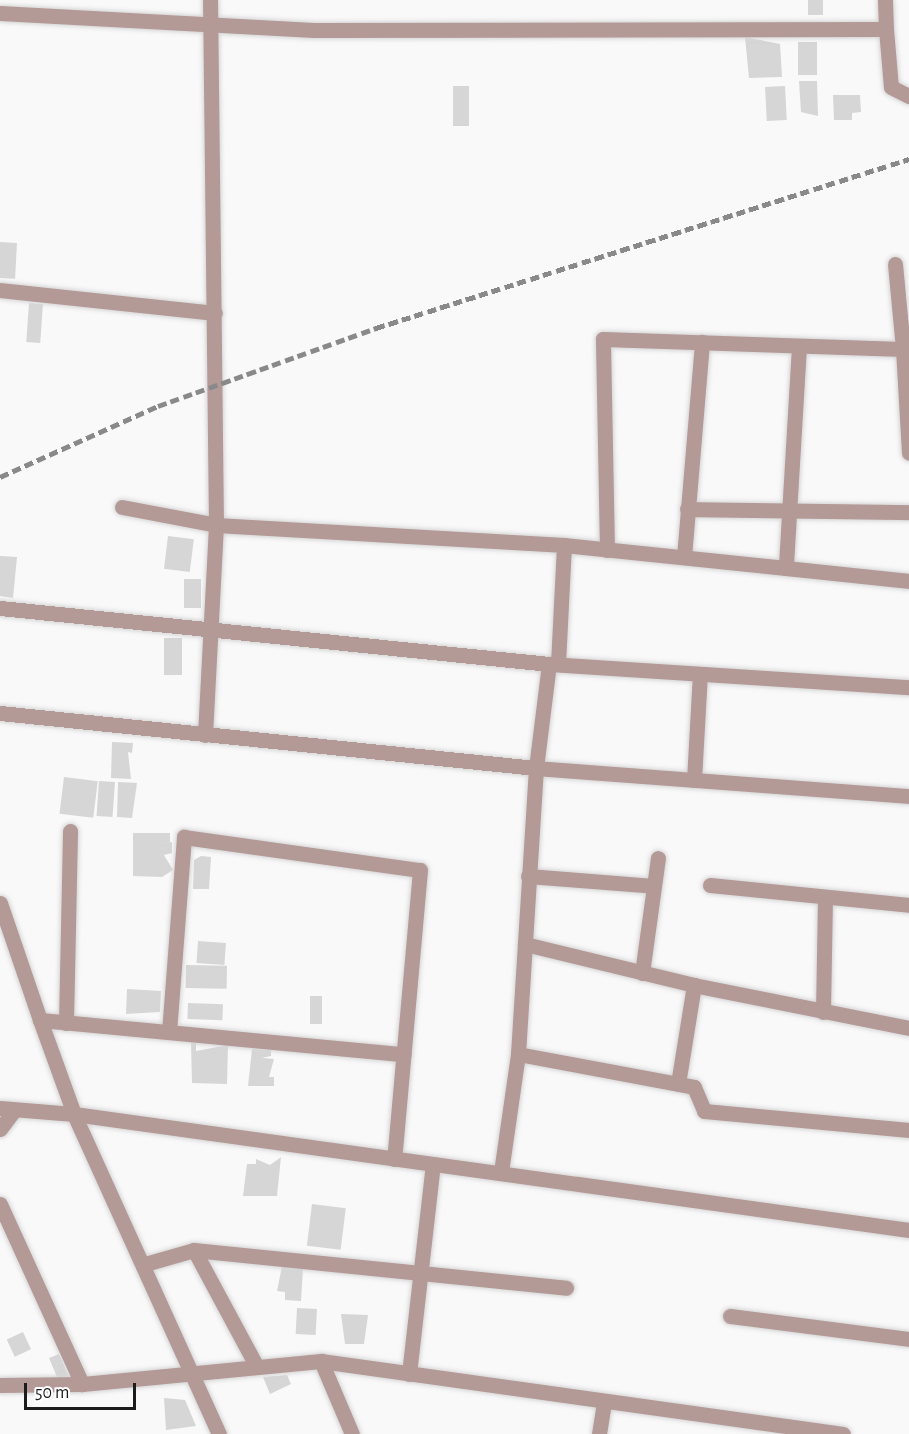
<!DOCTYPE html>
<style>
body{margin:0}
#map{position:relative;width:909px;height:1434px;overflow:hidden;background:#f9f9fa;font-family:"Alegreya Sans",sans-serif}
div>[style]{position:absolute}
.building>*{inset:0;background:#d6d6d7;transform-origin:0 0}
.roads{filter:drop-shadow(0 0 2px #d6d6d7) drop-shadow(0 0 2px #d6d6d7)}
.street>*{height:15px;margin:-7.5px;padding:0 7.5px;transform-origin:7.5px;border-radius:7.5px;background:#b49a97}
.rail>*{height:4.5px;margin-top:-2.25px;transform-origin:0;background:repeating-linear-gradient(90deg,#89898a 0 9px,transparent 0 13.5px)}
span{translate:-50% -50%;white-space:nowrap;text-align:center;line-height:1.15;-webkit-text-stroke:5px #fff;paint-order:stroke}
.scale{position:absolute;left:24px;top:1383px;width:112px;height:27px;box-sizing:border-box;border:3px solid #1c1c1d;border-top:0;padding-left:8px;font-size:18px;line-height:21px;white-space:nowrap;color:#1c1c1d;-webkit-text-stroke:4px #fff;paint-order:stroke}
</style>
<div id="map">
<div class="building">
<i style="left:808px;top:0;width:15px;height:15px"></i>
<i style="clip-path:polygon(745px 37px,780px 44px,782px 77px,749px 78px)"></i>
<i style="left:798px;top:42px;width:19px;height:33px"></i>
<i style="clip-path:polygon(799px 81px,817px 81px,818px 116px,801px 112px)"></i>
<i style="left:453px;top:86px;width:16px;height:40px"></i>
<i style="left:785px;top:86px;width:34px;height:20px;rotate:87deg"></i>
<i style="clip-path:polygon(833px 95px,860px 95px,861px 112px,852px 113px,852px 120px,834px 120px)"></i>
<i style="left:0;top:242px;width:17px;height:36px;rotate:3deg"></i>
<i style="left:29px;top:303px;width:14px;height:39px;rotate:4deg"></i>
<i style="left:168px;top:536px;width:26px;height:33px;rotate:7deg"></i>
<i style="clip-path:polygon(0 556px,17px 557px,13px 598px,0 596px)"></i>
<i style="left:184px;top:579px;width:17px;height:29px"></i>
<i style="left:164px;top:638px;width:18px;height:37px"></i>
<i style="clip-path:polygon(112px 742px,133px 743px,132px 753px,128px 752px,131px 779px,111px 778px)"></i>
<i style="left:64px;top:777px;width:34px;height:37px;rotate:7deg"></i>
<i style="left:99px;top:781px;width:16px;height:35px;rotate:4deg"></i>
<i style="clip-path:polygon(118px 782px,137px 783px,132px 818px,117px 817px)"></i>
<i style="clip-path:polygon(133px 833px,170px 833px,170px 842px,162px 843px,172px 842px,172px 853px,164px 855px,173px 870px,162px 877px,133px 876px)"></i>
<i style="clip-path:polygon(201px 856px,211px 857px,209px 889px,193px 889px,194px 860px)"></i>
<i style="left:198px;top:941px;width:28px;height:22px;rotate:4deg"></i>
<i style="left:186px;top:965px;width:41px;height:23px;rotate:1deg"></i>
<i style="clip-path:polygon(127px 989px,161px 991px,160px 1012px,126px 1014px)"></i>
<i style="left:310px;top:996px;width:12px;height:28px"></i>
<i style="left:188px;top:1003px;width:35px;height:16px;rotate:2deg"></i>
<i style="clip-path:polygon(191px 1043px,196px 1043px,196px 1051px,228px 1045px,227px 1084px,192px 1083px)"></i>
<i style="clip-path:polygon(252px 1049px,271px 1050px,271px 1056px,262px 1058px,274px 1059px,269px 1077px,274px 1077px,274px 1086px,248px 1086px)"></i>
<i style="clip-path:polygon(281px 1157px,277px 1196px,243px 1196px,247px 1164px,256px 1164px,256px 1159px,270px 1165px)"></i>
<i style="left:312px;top:1204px;width:34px;height:42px;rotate:7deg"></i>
<i style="clip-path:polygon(282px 1266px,303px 1268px,301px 1301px,285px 1300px,285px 1292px,277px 1291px)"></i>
<i style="left:297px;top:1308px;width:20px;height:26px;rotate:3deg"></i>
<i style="clip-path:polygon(341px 1314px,368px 1315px,364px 1344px,345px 1344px)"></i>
<i style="left:23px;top:1332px;width:19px;height:18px;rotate:65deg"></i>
<i style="clip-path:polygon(59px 1354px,69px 1377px,57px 1377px,49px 1358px)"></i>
<i style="clip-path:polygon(287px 1375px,291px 1384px,270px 1394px,263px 1377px)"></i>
<i style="clip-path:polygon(164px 1398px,185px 1400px,196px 1426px,166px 1430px)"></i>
</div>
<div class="roads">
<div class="street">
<i style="left:0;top:13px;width:314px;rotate:3.1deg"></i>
<i style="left:314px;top:30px;width:572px;rotate:-0.1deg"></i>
<i style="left:886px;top:29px;width:29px;rotate:-92deg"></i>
<i style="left:886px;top:29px;width:58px;rotate:85.1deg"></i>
<i style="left:891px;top:87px;width:20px;rotate:27deg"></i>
<i style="left:895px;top:264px;width:85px;rotate:84.6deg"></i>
<i style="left:0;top:290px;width:216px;rotate:6.1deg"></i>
<i style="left:799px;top:346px;width:222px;rotate:93.4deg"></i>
<i style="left:786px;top:568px;width:124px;rotate:6deg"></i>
<i style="left:122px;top:507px;width:96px;rotate:10.8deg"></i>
<i style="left:216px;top:525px;width:349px;rotate:3.3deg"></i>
<i style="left:564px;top:545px;width:119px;rotate:92.9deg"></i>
<i style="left:687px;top:509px;width:222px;rotate:0.8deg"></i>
<i style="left:564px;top:545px;width:223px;rotate:5.9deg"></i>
<i style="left:607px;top:550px;width:211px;rotate:-91.1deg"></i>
<i style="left:603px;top:339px;width:300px;rotate:1.9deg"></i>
<i style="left:903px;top:349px;width:104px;rotate:86.7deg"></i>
<i style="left:684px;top:557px;width:216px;rotate:-85.2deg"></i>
<i style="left:0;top:608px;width:552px;rotate:5.82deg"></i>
<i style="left:549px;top:664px;width:361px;rotate:3.7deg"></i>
<i style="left:0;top:713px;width:539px;rotate:5.86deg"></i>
<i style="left:536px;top:768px;width:374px;rotate:4.3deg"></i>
<i style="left:205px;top:735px;width:210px;rotate:-87deg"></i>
<i style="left:216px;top:525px;width:525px;rotate:-90.65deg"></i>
<i style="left:694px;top:780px;width:106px;rotate:-86.8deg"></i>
<i style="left:528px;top:876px;width:126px;rotate:4.5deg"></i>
<i style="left:710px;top:885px;width:200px;rotate:5.7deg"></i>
<i style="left:0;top:903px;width:124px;rotate:71.1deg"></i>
<i style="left:525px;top:944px;width:174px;rotate:13.6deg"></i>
<i style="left:694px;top:985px;width:100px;rotate:99.2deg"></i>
<i style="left:642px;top:973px;width:116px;rotate:-82.1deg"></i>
<i style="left:694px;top:985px;width:219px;rotate:11.3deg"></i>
<i style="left:823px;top:1012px;width:115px;rotate:-89deg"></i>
<i style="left:66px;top:1023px;width:192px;rotate:-88.8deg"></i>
<i style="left:169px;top:1032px;width:196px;rotate:-85.6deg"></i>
<i style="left:184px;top:837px;width:238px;rotate:8deg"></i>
<i style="left:420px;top:870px;width:290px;rotate:95.1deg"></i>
<i style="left:518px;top:1054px;width:179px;rotate:10.6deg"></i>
<i style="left:694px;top:1087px;width:26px;rotate:67deg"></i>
<i style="left:704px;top:1111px;width:206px;rotate:5.3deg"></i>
<i style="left:0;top:1108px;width:74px;rotate:4.6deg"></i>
<i style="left:74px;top:1114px;width:843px;rotate:7.91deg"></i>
<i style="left:0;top:1129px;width:21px;rotate:-53deg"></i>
<i style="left:501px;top:1172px;width:119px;rotate:-81.8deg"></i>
<i style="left:518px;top:1054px;width:287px;rotate:-86.4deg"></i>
<i style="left:536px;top:768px;width:105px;rotate:-82.9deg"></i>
<i style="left:0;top:1204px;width:198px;rotate:65.5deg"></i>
<i style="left:194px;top:1250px;width:133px;rotate:61.7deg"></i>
<i style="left:145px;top:1264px;width:51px;rotate:-15.9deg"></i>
<i style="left:194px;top:1250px;width:374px;rotate:5.8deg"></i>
<i style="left:730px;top:1316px;width:180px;rotate:7.3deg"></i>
<i style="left:321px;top:1361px;width:79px;rotate:67deg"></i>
<i style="left:409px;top:1374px;width:211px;rotate:-83.5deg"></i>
<i style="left:0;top:1385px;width:82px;rotate:-0.7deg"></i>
<i style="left:82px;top:1384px;width:240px;rotate:-5.5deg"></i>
<i style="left:321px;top:1361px;width:527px;rotate:7.96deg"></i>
<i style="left:219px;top:1434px;width:351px;rotate:-114.4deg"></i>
<i style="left:74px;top:1114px;width:100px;rotate:-109.9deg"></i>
<i style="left:40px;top:1020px;width:365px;rotate:5.4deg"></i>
<i style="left:599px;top:1434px;width:31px;rotate:-81deg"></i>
</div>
</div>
<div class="rail">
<i style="left:0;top:477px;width:173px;rotate:-24.2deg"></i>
<i style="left:158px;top:406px;width:232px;rotate:-19.7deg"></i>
<i style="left:376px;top:328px;width:559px;rotate:-17.59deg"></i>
</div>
<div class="scale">50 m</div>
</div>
